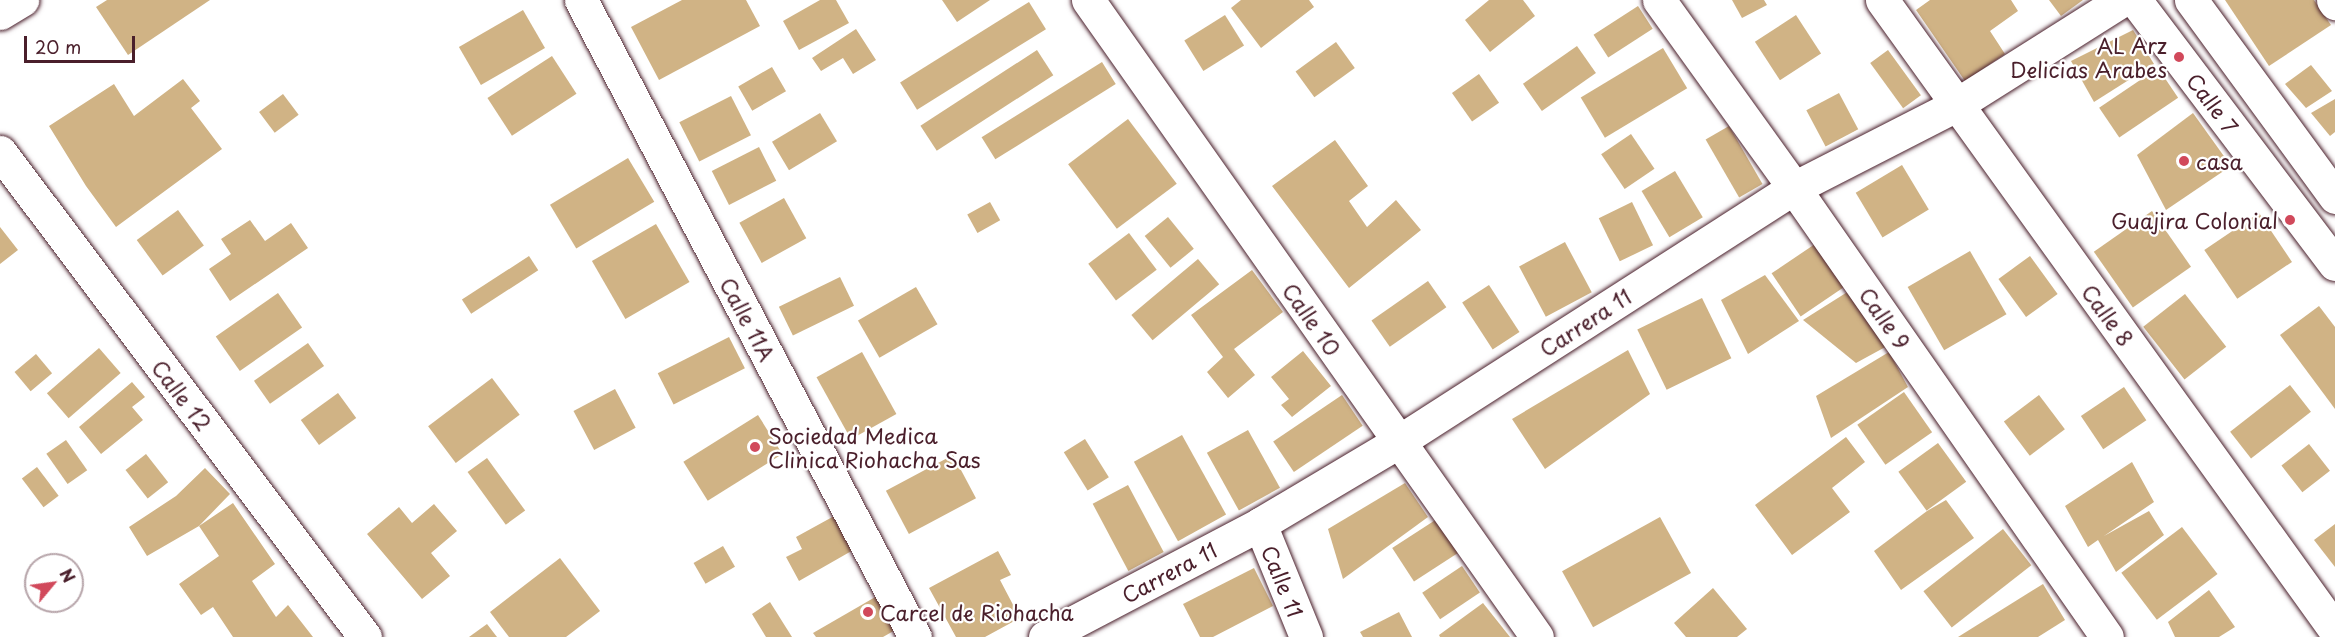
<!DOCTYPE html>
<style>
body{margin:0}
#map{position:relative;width:2335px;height:637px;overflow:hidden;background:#fff;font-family:"Playpen Sans",sans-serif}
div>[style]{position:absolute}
.building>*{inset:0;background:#d0b385;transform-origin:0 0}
.roads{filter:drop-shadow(0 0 2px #4a1f2b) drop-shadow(0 0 2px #4a1f2b)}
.minor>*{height:33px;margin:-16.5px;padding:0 16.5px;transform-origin:16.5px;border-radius:16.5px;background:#fff}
.dots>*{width:16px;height:16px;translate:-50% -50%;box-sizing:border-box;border:3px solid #fff;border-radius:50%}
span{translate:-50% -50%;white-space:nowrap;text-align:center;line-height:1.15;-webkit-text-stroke:4.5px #fff;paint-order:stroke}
.poi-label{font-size:21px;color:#4a1f2b}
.right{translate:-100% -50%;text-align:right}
.left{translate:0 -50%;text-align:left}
.street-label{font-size:21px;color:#4a1f2b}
.north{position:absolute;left:24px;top:553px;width:60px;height:60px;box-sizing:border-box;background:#fff;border:2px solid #b7a5aa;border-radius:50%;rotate:61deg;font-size:16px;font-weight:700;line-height:24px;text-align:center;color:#4a1f2b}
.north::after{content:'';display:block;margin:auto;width:21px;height:27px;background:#d1495b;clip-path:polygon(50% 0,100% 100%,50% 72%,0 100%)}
.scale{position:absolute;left:24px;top:36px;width:111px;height:27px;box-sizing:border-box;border:3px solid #4a1f2b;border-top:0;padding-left:8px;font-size:18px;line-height:21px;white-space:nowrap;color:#4a1f2b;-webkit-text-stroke:4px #fff;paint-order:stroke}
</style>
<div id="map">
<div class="building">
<i style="clip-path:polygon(107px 0,210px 0,128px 55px,96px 7px)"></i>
<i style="clip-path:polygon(682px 0,746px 0,760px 26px,659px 80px,631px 27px)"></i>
<i style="clip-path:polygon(820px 0,836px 0,849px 23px,799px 50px,783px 21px)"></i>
<i style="clip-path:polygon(942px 0,990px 0,957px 22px)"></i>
<i style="clip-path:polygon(1241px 0,1309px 0,1314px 7px,1261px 48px,1231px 8px)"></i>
<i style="clip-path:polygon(1489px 0,1523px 0,1535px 16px,1490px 52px,1465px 20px)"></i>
<i style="clip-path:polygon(1732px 0,1764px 0,1767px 5px,1742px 18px)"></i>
<i style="clip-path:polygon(1930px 0,2011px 0,2018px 11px,1990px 31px,2005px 54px,1965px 81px,1916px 10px)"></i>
<i style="clip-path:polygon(2049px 0,2083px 0,2061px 16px)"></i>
<i style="clip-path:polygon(2225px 0,2314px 0,2331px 25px,2269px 66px)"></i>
<i style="left:1029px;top:2px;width:32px;height:152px;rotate:58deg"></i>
<i style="left:1638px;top:6px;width:27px;height:53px;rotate:57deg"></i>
<i style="left:523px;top:10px;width:44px;height:74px;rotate:60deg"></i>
<i style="left:1225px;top:15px;width:36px;height:48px;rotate:58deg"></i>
<i style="left:1796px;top:15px;width:46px;height:49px;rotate:57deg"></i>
<i style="clip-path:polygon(856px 29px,876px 60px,853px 74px,843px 58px,821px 71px,812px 58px)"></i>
<i style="clip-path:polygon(2133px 30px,2154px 64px,2094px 102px,2071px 61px)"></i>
<i style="left:1336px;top:42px;width:32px;height:50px;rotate:54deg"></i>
<i style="left:1577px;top:46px;width:33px;height:66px;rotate:55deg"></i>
<i style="left:1663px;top:48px;width:47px;height:96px;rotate:59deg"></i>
<i style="left:1037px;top:50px;width:30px;height:139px;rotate:57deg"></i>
<i style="left:1888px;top:50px;width:56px;height:22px;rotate:54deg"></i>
<i style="left:552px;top:56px;width:45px;height:77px;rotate:57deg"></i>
<i style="left:1102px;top:62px;width:26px;height:142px;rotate:58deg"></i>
<i style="clip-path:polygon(2311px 65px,2332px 91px,2306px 108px,2285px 84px)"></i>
<i style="left:772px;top:67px;width:28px;height:39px;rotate:60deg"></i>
<i style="left:2158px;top:68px;width:36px;height:71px;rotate:56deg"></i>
<i style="left:1479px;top:74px;width:35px;height:33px;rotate:55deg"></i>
<i style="clip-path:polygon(183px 79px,200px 101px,191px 108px,222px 149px,116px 227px,86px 186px,49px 126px,114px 84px,134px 116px)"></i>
<i style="left:1839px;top:93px;width:41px;height:37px;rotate:62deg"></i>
<i style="left:283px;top:94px;width:26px;height:30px;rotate:53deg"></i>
<i style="left:731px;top:96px;width:44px;height:58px;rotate:63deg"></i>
<i style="clip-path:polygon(2335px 99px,2335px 132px,2330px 136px,2311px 113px)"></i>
<i style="left:820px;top:113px;width:33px;height:56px;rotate:59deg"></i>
<i style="clip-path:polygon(2193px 113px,2231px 166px,2166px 210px,2137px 155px)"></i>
<i style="left:1128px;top:119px;width:81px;height:75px;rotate:53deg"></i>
<i style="left:1729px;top:126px;width:67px;height:27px;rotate:60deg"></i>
<i style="left:1631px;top:134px;width:42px;height:36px;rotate:56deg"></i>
<i style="clip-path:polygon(1335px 140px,1368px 186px,1349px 201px,1367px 227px,1396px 200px,1421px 230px,1349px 288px,1272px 186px)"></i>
<i style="left:759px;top:147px;width:38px;height:53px;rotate:63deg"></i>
<i style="left:628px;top:158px;width:51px;height:91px;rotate:59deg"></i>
<i style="left:1902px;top:165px;width:52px;height:54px;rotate:59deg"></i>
<i style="left:1675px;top:171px;width:54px;height:39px;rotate:59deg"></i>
<i style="left:784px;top:198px;width:46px;height:51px;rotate:61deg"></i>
<i style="left:990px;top:202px;width:21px;height:26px;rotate:61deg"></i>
<i style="left:1632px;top:202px;width:48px;height:37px;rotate:64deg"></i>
<i style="left:178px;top:210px;width:44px;height:51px;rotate:54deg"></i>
<i style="left:2152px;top:211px;width:68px;height:71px;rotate:55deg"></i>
<i style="left:2259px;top:213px;width:59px;height:66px;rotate:56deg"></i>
<i style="left:1168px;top:217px;width:41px;height:30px;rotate:51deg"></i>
<i style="clip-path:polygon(250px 220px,265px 241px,291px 223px,308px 248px,230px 301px,209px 269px,231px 254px,221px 239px)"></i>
<i style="left:656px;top:224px;width:67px;height:74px;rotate:60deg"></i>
<i style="clip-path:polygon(0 227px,18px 250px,0 264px)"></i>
<i style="left:1129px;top:233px;width:46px;height:51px;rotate:53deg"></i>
<i style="left:1565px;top:242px;width:57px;height:52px;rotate:62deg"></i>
<i style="left:1818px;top:242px;width:52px;height:56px;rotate:56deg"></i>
<i style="left:1970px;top:251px;width:73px;height:72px;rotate:60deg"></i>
<i style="left:529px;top:256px;width:17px;height:80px;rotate:57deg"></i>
<i style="left:2030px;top:256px;width:47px;height:39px;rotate:54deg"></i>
<i style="left:1198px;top:259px;width:33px;height:87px;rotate:50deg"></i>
<i style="clip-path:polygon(1252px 270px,1283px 312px,1234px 349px,1255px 375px,1228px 398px,1207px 372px,1223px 357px,1191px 315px)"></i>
<i style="clip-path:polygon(1765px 275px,1799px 321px,1748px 354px,1721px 300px)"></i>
<i style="left:840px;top:277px;width:32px;height:68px;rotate:64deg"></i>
<i style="left:1428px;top:281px;width:32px;height:69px;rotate:55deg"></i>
<i style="left:1489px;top:285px;width:56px;height:32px;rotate:57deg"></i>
<i style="left:916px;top:287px;width:43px;height:67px;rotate:60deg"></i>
<i style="clip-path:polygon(1849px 291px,1889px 345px,1856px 363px,1803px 320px)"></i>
<i style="left:278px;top:293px;width:42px;height:76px;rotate:55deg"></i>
<i style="left:2185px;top:294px;width:67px;height:53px;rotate:52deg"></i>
<i style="left:1702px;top:298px;width:67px;height:72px;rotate:64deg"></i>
<i style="clip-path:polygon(2319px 306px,2335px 327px,2335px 409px,2280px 335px)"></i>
<i style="left:729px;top:337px;width:35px;height:80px;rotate:63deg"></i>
<i style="left:308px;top:343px;width:28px;height:66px;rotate:55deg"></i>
<i style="left:99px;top:348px;width:33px;height:69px;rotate:49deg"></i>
<i style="clip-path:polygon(1628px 350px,1650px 394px,1545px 469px,1512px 419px)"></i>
<i style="clip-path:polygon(1303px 351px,1331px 386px,1292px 417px,1281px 405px,1289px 399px,1271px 377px)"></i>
<i style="left:862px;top:352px;width:71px;height:52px;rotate:61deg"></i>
<i style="clip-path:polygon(1889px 352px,1908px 387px,1831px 438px,1816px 396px)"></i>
<i style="left:36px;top:354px;width:25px;height:28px;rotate:50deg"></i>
<i style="left:492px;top:378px;width:46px;height:80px;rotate:53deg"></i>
<i style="clip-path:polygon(132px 382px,145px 397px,132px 407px,143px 420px,101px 454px,79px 427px)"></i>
<i style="left:2290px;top:385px;width:34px;height:76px;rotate:52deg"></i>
<i style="left:2124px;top:387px;width:40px;height:52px;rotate:56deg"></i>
<i style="left:615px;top:389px;width:44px;height:47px;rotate:62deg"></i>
<i style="left:1904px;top:392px;width:49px;height:57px;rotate:55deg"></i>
<i style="left:338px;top:393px;width:31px;height:46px;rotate:54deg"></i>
<i style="left:1342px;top:395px;width:37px;height:83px;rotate:56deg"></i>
<i style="left:2039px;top:395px;width:43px;height:44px;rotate:53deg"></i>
<i style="left:758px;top:415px;width:46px;height:88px;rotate:58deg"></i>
<i style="left:1248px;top:430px;width:66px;height:47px;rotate:61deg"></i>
<i style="left:1182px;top:435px;width:91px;height:55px;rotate:61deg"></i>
<i style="clip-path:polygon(1846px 437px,1865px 462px,1832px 488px,1850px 512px,1792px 555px,1755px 505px)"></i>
<i style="left:1085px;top:439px;width:45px;height:25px;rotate:58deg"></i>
<i style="left:66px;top:440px;width:37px;height:24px;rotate:55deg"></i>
<i style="left:1938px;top:443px;width:48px;height:49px;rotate:54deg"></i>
<i style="left:2309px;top:444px;width:34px;height:35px;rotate:52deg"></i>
<i style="left:146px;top:454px;width:36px;height:26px;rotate:52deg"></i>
<i style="left:953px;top:455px;width:49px;height:76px;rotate:62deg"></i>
<i style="left:487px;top:458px;width:65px;height:24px;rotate:54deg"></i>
<i style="clip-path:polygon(2132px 462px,2154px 502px,2104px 536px,2149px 511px,2164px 535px,2116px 572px,2098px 540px,2088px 547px,2065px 506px)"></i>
<i style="left:37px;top:467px;width:36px;height:19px;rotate:53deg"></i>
<i style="clip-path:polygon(205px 468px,230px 494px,199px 526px,147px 556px,129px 527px,176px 496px)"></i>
<i style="clip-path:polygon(1405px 483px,1428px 517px,1343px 579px,1328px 529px)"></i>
<i style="left:1128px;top:485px;width:76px;height:40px;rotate:62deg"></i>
<i style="clip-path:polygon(1946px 500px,1974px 538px,1901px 590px,1874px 551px,1927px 511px)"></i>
<i style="clip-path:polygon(233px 503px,275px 564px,252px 581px,276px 617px,288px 605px,313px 637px,233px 637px,213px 607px,201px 615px,179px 584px,219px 556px,199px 526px)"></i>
<i style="clip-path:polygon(434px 504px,457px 531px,431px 553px,450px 576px,422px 599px,367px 534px,399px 507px,412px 523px)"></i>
<i style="clip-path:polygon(836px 515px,855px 549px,799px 581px,786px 557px,802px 549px,796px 537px)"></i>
<i style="left:1440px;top:517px;width:40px;height:57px;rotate:57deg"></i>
<i style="left:1660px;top:517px;width:64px;height:112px;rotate:61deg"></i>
<i style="clip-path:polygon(2335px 524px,2335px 567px,2314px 540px)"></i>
<i style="left:2182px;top:527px;width:59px;height:76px;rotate:53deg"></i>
<i style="left:2003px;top:529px;width:46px;height:101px;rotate:52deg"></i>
<i style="left:723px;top:546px;width:24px;height:34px;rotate:60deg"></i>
<i style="clip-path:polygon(998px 551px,1011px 575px,1000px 580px,1020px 618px,985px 637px,956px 637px,929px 588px)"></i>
<i style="clip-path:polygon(560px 558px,600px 611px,566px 637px,509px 637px,490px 612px)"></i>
<i style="left:1462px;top:566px;width:32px;height:48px;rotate:56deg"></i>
<i style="clip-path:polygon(1254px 568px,1273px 606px,1213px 637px,1200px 637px,1183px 604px)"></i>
<i style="clip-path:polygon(2043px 584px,2065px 620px,2038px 637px,1958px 637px)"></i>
<i style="clip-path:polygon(1713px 588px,1747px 629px,1737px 637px,1686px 637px,1674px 623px)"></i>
<i style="clip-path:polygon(2209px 590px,2235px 627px,2219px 637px,2175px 637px,2168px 622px)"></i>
<i style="clip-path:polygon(877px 596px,897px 629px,883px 637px,816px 637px,813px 633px)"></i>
<i style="clip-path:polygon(770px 602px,792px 637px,766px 637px,752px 614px)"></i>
<i style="clip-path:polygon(1483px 603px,1510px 637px,1440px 637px,1439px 635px)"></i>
<i style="clip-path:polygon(1399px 612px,1412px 637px,1363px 637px,1360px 632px)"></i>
<i style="clip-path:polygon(487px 624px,497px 637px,469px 637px)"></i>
</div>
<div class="roads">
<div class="minor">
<i style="left:581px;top:0;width:719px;rotate:62.33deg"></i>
<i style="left:1088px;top:0;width:779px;rotate:54.82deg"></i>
<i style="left:1659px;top:0;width:231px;rotate:54.3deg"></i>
<i style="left:1794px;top:188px;width:547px;rotate:55.12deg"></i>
<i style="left:1882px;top:0;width:776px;rotate:54.28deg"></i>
<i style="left:2135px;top:0;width:331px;rotate:52.9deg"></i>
<i style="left:2191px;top:0;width:244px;rotate:53.8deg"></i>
<i style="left:2333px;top:0;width:4px;rotate:56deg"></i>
<i style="left:0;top:13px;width:26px;rotate:-31deg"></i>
<i style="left:0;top:152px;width:607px;rotate:53.04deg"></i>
<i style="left:1260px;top:524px;width:122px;rotate:67.8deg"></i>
<i style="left:1045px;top:637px;width:243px;rotate:-27.7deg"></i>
<i style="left:1260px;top:524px;width:161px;rotate:-30.7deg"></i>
<i style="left:1398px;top:442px;width:470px;rotate:-32.7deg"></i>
<i style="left:1794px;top:188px;width:182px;rotate:-27.1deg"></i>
<i style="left:1956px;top:105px;width:196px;rotate:-32.3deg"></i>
</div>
</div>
<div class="dots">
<i style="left:2179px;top:57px;background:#d1495b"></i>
<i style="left:2184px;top:161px;background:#d1495b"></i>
<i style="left:2290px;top:220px;background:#d1495b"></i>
<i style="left:755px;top:447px;background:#d1495b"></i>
<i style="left:868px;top:612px;background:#d1495b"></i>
</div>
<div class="poi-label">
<span class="right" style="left:2167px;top:57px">AL Arz<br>Delicias Arabes</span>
<span class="left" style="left:2196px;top:161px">casa</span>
<span class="right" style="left:2278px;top:220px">Guajira Colonial</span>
<span class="left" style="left:768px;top:447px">Sociedad Medica<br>Clinica Riohacha Sas</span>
<span class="left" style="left:880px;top:612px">Carcel de Riohacha</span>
</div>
<div class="street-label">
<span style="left:2213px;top:103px;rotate:53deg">Calle 7</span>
<span style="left:2108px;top:315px;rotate:54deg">Calle 8</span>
<span style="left:1885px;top:318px;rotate:55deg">Calle 9</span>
<span style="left:748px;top:319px;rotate:62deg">Calle 11A</span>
<span style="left:1312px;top:319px;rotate:55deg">Calle 10</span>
<span style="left:1585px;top:322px;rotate:-33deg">Carrera 11</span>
<span style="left:182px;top:395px;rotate:53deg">Calle 12</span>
<span style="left:1169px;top:572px;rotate:-28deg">Carrera 11</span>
<span style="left:1283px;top:581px;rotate:68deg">Calle 11</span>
</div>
<div class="north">N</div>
<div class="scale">20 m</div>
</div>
